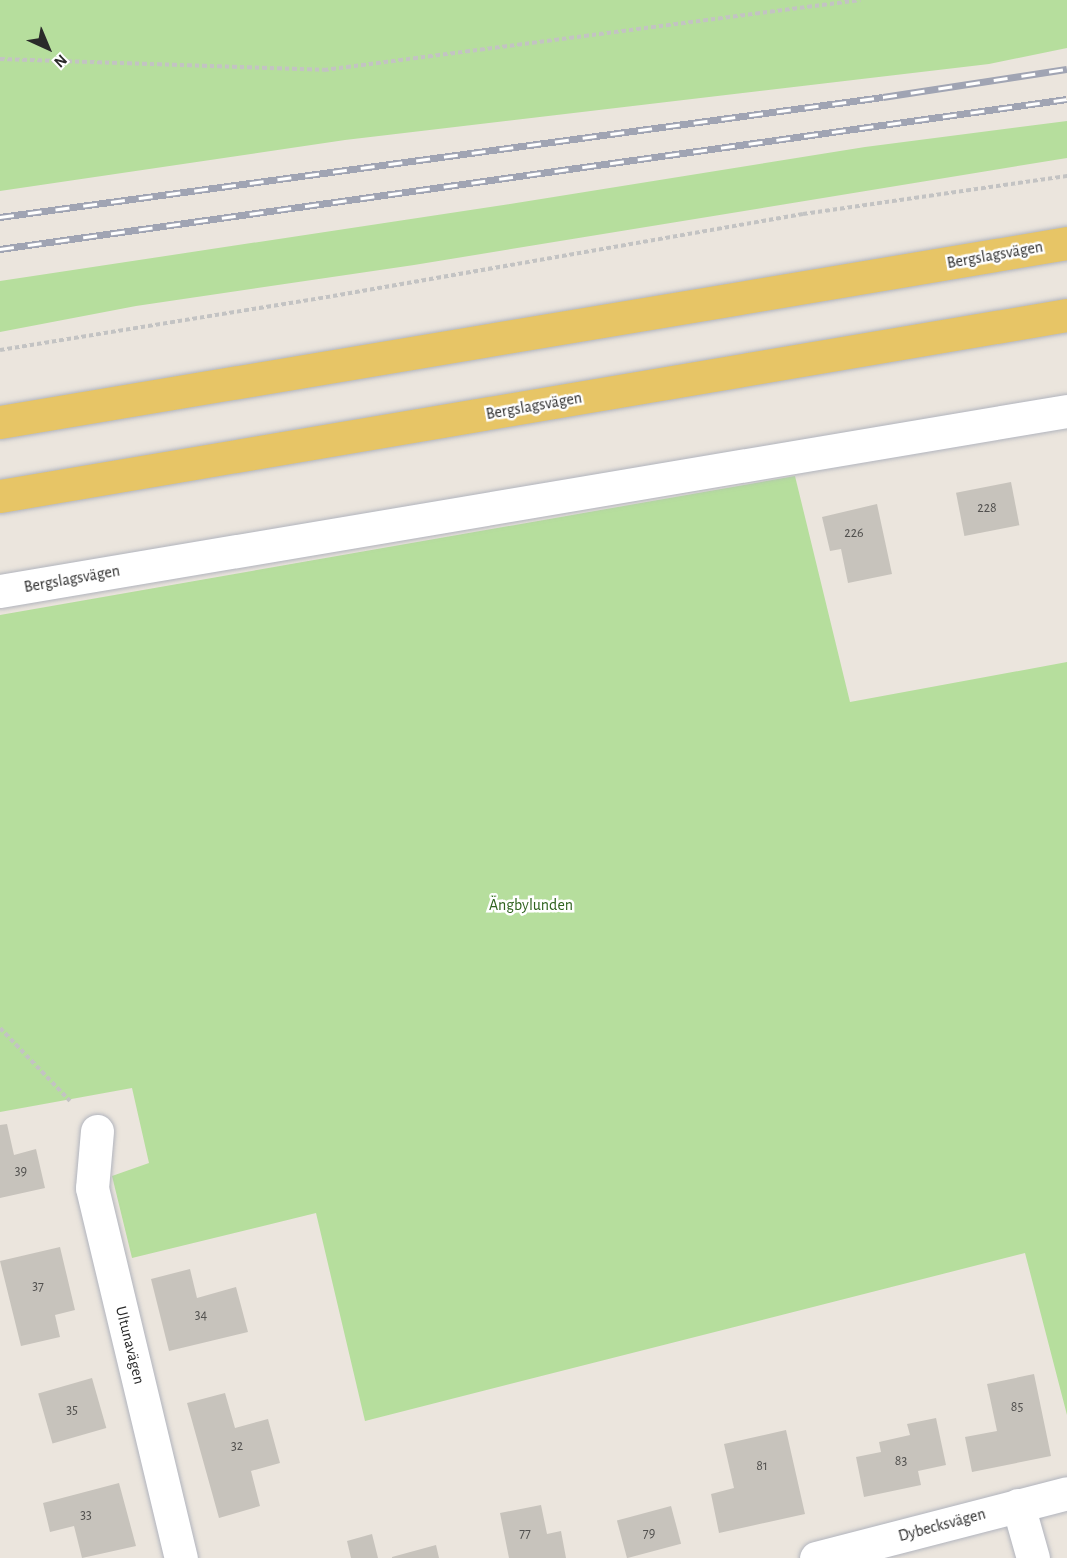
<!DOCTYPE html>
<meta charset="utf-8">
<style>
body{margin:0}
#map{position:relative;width:1067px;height:1558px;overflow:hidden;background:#ebe5dd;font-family:"Alegreya Sans",sans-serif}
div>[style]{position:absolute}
.green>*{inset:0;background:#b6de9d}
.building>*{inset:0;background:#c7c3bc;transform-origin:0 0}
.path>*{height:4px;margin-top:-2px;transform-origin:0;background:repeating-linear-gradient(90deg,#c3c3c3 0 4.5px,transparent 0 7.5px)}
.roads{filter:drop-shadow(0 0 2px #b1b4bd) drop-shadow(0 0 2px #b1b4bd)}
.minor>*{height:33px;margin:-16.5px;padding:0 16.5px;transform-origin:16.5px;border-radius:16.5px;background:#fff}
.major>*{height:33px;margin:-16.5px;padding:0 16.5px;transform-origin:16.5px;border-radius:16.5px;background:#e7c566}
.rail>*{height:7px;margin-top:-3.5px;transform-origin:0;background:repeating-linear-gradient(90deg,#fff 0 14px,#a0a4b3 0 28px);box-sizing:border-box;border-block:2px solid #a0a4b3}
span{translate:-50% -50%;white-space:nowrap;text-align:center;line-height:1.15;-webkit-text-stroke:5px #fff;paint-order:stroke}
.number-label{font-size:14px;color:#51504e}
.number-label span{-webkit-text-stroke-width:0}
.street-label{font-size:16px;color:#2a2a2a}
.park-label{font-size:16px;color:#2f631f}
.north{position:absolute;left:18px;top:18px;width:60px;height:60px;-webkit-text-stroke:4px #fff;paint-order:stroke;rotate:136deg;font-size:16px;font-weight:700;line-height:24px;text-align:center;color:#2a2a2a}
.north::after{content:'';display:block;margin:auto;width:21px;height:27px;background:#2a2a2a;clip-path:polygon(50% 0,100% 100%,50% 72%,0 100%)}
</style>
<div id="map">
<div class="green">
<i style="clip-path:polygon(0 0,1067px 0,1067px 48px,989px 64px,345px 140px,0 191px)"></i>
<i style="clip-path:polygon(1067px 121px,1067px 158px,414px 265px,136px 306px,0 332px,0 281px,510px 204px,865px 147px)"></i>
<i style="clip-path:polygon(795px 476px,850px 702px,1067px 662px,1067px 1415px,1025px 1253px,365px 1421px,316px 1213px,132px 1258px,112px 1176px,149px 1163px,132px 1088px,0 1112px,0 615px)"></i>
</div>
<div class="building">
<i style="left:1011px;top:482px;width:44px;height:56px;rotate:79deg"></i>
<i style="clip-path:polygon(877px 504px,892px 574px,848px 583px,841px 549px,830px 551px,822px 517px)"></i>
<i style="clip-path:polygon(7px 1124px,14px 1155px,36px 1149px,45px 1188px,0 1198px,0 1125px)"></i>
<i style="clip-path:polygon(60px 1247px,75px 1310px,55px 1315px,60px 1337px,21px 1346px,0 1261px)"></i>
<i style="clip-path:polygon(190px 1269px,197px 1298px,236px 1287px,248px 1332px,169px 1351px,151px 1279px)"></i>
<i style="clip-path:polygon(1034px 1374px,1051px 1456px,972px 1472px,965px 1437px,997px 1431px,987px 1384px)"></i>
<i style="left:92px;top:1378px;width:52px;height:56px;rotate:74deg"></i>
<i style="clip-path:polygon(225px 1393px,235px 1428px,268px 1419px,280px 1463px,251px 1471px,260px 1506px,219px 1518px,187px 1403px)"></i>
<i style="clip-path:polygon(936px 1418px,946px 1465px,918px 1471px,921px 1485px,864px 1497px,856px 1457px,881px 1452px,879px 1442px,910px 1435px,907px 1424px)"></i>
<i style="clip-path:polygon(786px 1430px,805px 1514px,719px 1533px,711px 1494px,734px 1488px,724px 1444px)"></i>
<i style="clip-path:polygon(119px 1483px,136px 1546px,82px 1558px,74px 1526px,50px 1532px,43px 1503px)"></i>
<i style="clip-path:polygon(541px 1505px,547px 1534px,561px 1531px,566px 1558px,509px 1558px,500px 1513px)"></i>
<i style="left:671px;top:1506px;width:39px;height:56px;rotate:75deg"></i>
<i style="clip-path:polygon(372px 1534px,378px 1558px,351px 1558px,347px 1541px)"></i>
<i style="clip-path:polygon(436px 1545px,439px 1558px,392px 1558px,392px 1557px)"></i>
</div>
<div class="path">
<i style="left:0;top:59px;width:324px;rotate:1.9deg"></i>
<i style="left:324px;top:70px;width:541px;rotate:-7.44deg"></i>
<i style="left:0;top:350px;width:337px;rotate:-9.2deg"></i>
<i style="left:333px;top:296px;width:477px;rotate:-9.9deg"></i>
<i style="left:803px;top:214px;width:267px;rotate:-8.2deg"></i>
<i style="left:0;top:1028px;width:101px;rotate:46.2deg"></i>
</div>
<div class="roads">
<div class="minor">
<i style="left:0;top:591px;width:1082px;rotate:-9.58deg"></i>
<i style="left:97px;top:1131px;width:57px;rotate:95deg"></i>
<i style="left:92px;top:1188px;width:381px;rotate:76.5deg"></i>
<i style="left:1018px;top:1505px;width:55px;rotate:74.2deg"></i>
<i style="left:816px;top:1558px;width:259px;rotate:-14.5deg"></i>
</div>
<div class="major">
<i style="left:0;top:422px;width:1082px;rotate:-9.52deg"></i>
<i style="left:0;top:496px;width:1082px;rotate:-9.63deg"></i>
</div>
</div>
<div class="rail">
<i style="left:0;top:217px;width:891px;rotate:-7.74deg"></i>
<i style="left:883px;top:97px;width:186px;rotate:-8.7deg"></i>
<i style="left:0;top:249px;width:1077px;rotate:-8deg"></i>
</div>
<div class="number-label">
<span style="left:987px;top:508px">228</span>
<span style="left:854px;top:533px">226</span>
<span style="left:21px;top:1171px">39</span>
<span style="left:38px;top:1286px">37</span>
<span style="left:201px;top:1315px">34</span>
<span style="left:1017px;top:1407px">85</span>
<span style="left:72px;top:1410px">35</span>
<span style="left:237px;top:1446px">32</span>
<span style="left:901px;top:1461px">83</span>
<span style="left:762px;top:1466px">81</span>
<span style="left:86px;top:1515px">33</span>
<span style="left:525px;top:1533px">77</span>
<span style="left:649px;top:1533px">79</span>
</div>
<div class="street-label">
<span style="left:995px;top:255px;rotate:-10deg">Bergslagsvägen</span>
<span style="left:534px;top:406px;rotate:-10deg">Bergslagsvägen</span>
<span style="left:72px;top:579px;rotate:-10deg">Bergslagsvägen</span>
<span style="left:130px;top:1345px;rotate:76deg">Ultunavägen</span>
<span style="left:942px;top:1525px;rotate:-15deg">Dybecksvägen</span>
</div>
<div class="park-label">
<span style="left:531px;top:905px">Ängbylunden</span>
</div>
<div class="north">N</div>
</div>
